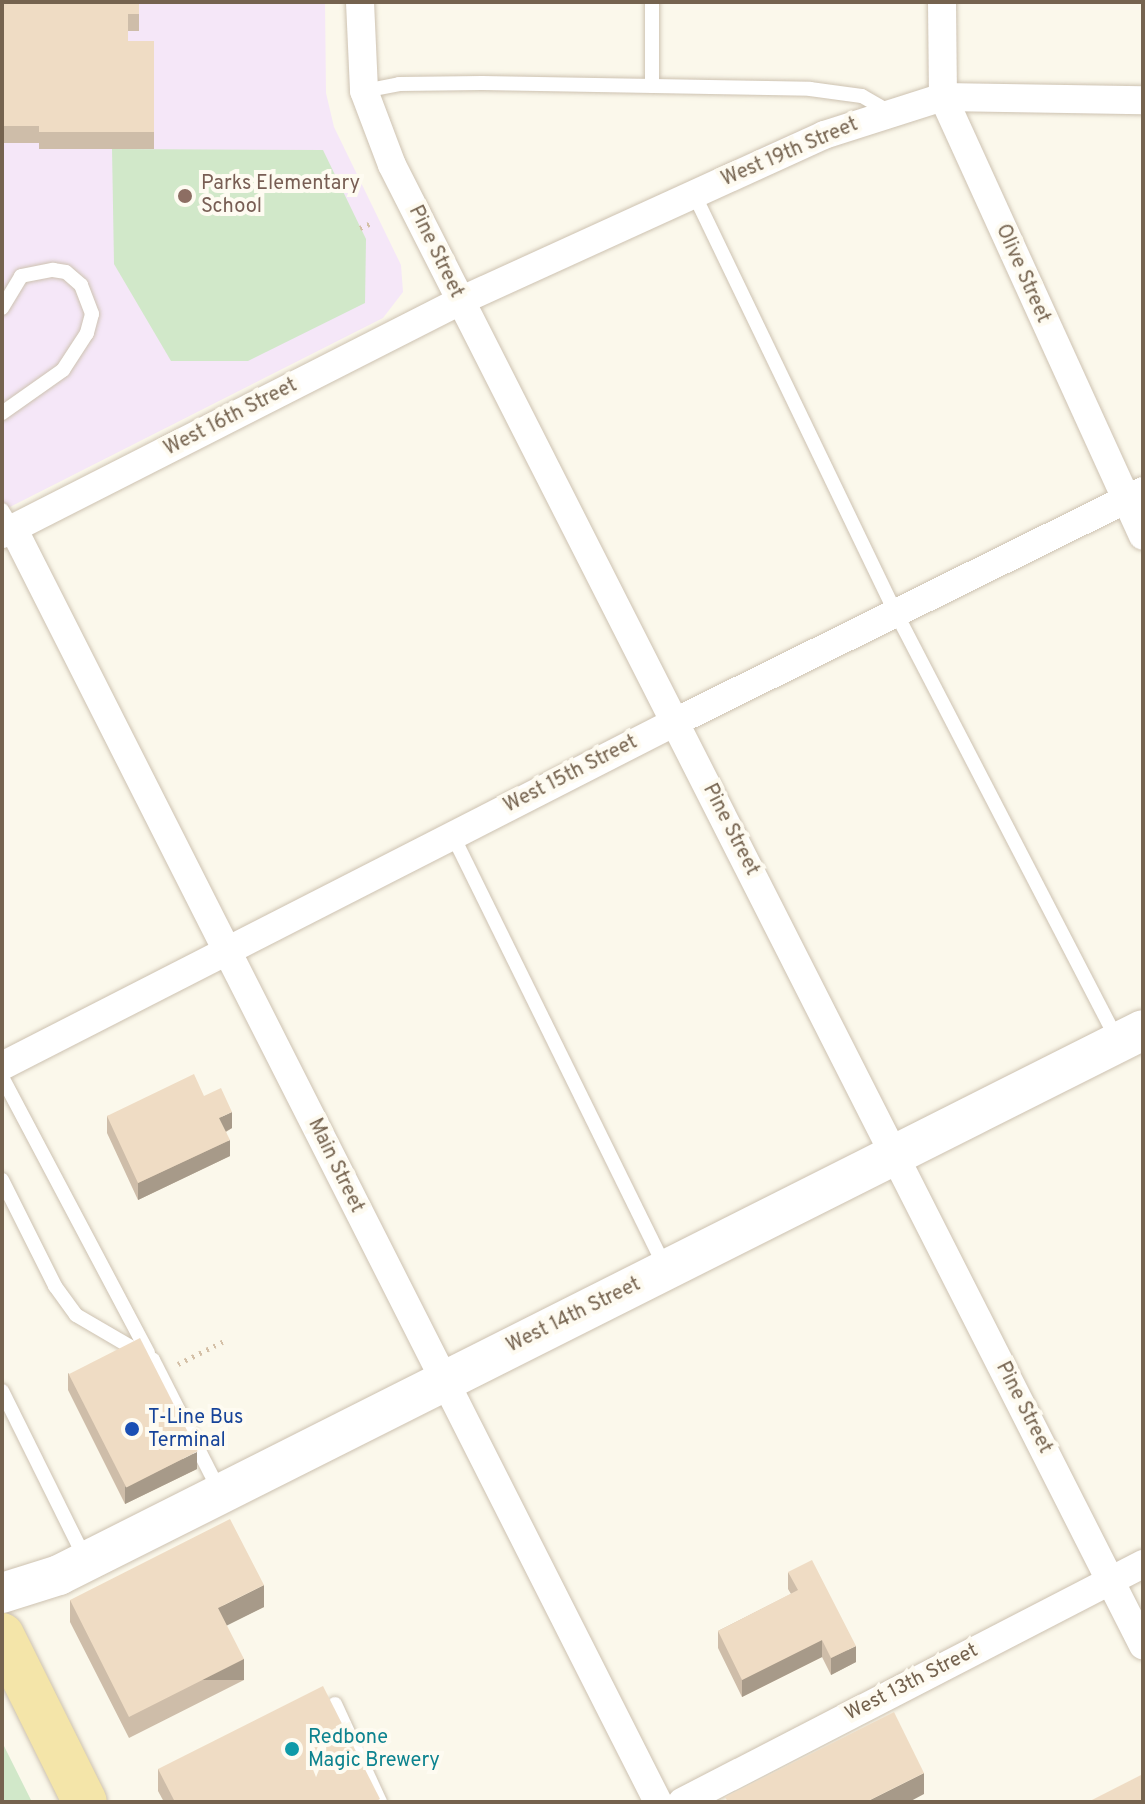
<!DOCTYPE html>
<style>
body{margin:0}
#map{position:relative;width:1145px;height:1804px;overflow:hidden;background:#fbf8eb;font-family:Overpass,sans-serif}
div>[style]{position:absolute}
.education>*{inset:0;background:#f5e7f8}
.green>*{inset:0;background:#d1e8c9}
.path>*{height:5px;margin-top:-2.5px;transform-origin:0;background:repeating-linear-gradient(90deg,#d4c0a7 0 2px,transparent 0 8px)}
.roads{filter:drop-shadow(0 0 2px #cdc2b1) drop-shadow(0 0 2px #cdc2b1)}
.lane>*{height:14px;margin:-7px;padding:0 7px;transform-origin:7px;border-radius:7px;background:#fff}
.street>*{height:28px;margin:-14px;padding:0 14px;transform-origin:14px;border-radius:14px;background:#fff}
.secondary>*{height:40px;margin:-20px;padding:0 20px;transform-origin:20px;border-radius:20px;background:#fff}
.primary>*{height:44px;margin:-22px;padding:0 22px;transform-origin:22px;border-radius:22px;background:#f4e5a9}
.wall>*{inset:0;background:#cebda9}
.shaded-wall>*{inset:0;background:#a79a89;transform-origin:0 0}
.building>*{inset:0;background:#efdcc4;transform-origin:0 0}
.dots>*{width:22px;height:22px;translate:-50% -50%;box-sizing:border-box;border:4px solid #fefbf1;border-radius:50%}
span{translate:-50% -50%;white-space:nowrap;text-align:center;line-height:1.15;-webkit-text-stroke:8px #fefbf1;paint-order:stroke}
.street-label{font-size:20px;color:#75634f}
.education-label{font-size:20px;color:#785e54}
.left{translate:0 -50%;text-align:left}
.transit-label{font-size:20px;color:#164399}
.culture-label{font-size:20px;color:#0d838f}
.frame{position:absolute;inset:0;border:4px solid #75634f;pointer-events:none}
</style>
<div id="map">
<div class="education">
<i style="clip-path:polygon(2px 2px,325px 2px,326px 93px,334px 127px,401px 265px,403px 292px,383px 318px,2px 511px)"></i>
</div>
<div class="green">
<i style="clip-path:polygon(112px 149px,323px 150px,366px 239px,365px 303px,248px 361px,171px 361px,114px 264px)"></i>
<i style="clip-path:polygon(2px 1742px,32px 1802px,2px 1802px)"></i>
</div>
<div class="path">
<i style="left:360px;top:228px;width:12px;rotate:-24deg"></i>
<i style="left:178px;top:1364px;width:51px;rotate:-26.6deg"></i>
</div>
<div class="roads">
<div class="lane">
<i style="left:652px;top:86px;width:84px;rotate:-90deg"></i>
<i style="left:364px;top:91px;width:36px;rotate:-11deg"></i>
<i style="left:399px;top:84px;width:83px;rotate:-0.7deg"></i>
<i style="left:482px;top:83px;width:328px;rotate:1deg"></i>
<i style="left:810px;top:89px;width:52px;rotate:7.7deg"></i>
<i style="left:862px;top:96px;width:34px;rotate:30deg"></i>
<i style="left:694px;top:194px;width:465px;rotate:64.3deg"></i>
<i style="left:896px;top:613px;width:482px;rotate:62.6deg"></i>
<i style="left:2px;top:308px;width:37px;rotate:-59deg"></i>
<i style="left:21px;top:276px;width:33px;rotate:-11deg"></i>
<i style="left:53px;top:270px;width:13px;rotate:9deg"></i>
<i style="left:66px;top:272px;width:20px;rotate:41deg"></i>
<i style="left:81px;top:285px;width:31px;rotate:69deg"></i>
<i style="left:92px;top:314px;width:20px;rotate:105deg"></i>
<i style="left:87px;top:333px;width:44px;rotate:123deg"></i>
<i style="left:63px;top:370px;width:75px;rotate:144.8deg"></i>
<i style="left:2px;top:510px;width:21px;rotate:59deg"></i>
<i style="left:453px;top:836px;width:479px;rotate:63.8deg"></i>
<i style="left:2px;top:1077px;width:312px;rotate:62.1deg"></i>
<i style="left:2px;top:1180px;width:119px;rotate:63.4deg"></i>
<i style="left:55px;top:1286px;width:36px;rotate:54deg"></i>
<i style="left:76px;top:1315px;width:89px;rotate:30.3deg"></i>
<i style="left:153px;top:1360px;width:146px;rotate:63.1deg"></i>
<i style="left:2px;top:1391px;width:189px;rotate:63.6deg"></i>
<i style="left:335px;top:1704px;width:108px;rotate:65.3deg"></i>
</div>
<div class="street">
<i style="left:360px;top:2px;width:89px;rotate:87.4deg"></i>
<i style="left:364px;top:91px;width:79px;rotate:69.3deg"></i>
<i style="left:392px;top:165px;width:1660px;rotate:63.1deg"></i>
<i style="left:942px;top:2px;width:95px;rotate:89.4deg"></i>
<i style="left:943px;top:97px;width:482px;rotate:65.5deg"></i>
<i style="left:13px;top:528px;width:1428px;rotate:63.15deg"></i>
<i style="left:2px;top:534px;width:514px;rotate:-26.96deg"></i>
<i style="left:460px;top:301px;width:400px;rotate:-24.5deg"></i>
<i style="left:824px;top:135px;width:125px;rotate:-17.7deg"></i>
<i style="left:943px;top:97px;width:200px;rotate:0.9deg"></i>
<i style="left:2px;top:1066px;width:756px;rotate:-27.07deg"></i>
<i style="left:675px;top:722px;width:522px;rotate:-26.27deg"></i>
<i style="left:682px;top:1802px;width:519px;rotate:-27.31deg"></i>
</div>
<div class="secondary">
<i style="left:2px;top:1593px;width:60px;rotate:-17.5deg"></i>
<i style="left:59px;top:1575px;width:1213px;rotate:-26.69deg"></i>
</div>
<div class="primary">
<i style="left:2px;top:1635px;width:186px;rotate:63.6deg"></i>
</div>
</div>
<div class="wall">
<i style="clip-path:polygon(2px 2px,139px 2px,139px 31px,128px 31px,128px 41px,154px 41px,154px 149px,39px 149px,39px 143px,2px 143px)"></i>
<i style="clip-path:polygon(204px 1096px,232px 1128px,226px 1132px,230px 1156px,138px 1200px,107px 1133px,107px 1116px)"></i>
<i style="clip-path:polygon(68px 1373px,197px 1469px,125px 1504px,68px 1390px)"></i>
<i style="clip-path:polygon(788px 1572px,856px 1662px,831px 1675px,822px 1657px,742px 1697px,718px 1648px,718px 1631px,791px 1594px,788px 1589px)"></i>
<i style="clip-path:polygon(70px 1600px,264px 1607px,226px 1625px,244px 1680px,129px 1738px,70px 1622px)"></i>
<i style="clip-path:polygon(158px 1769px,380px 1802px,164px 1802px,158px 1791px)"></i>
</div>
<div class="shaded-wall">
<i style="clip-path:polygon(232px 1112px,232px 1128px,219px 1135px,219px 1118px)"></i>
<i style="clip-path:polygon(230px 1140px,230px 1156px,138px 1200px,138px 1183px)"></i>
<i style="clip-path:polygon(197px 1452px,197px 1469px,125px 1504px,125px 1487px)"></i>
<i style="clip-path:polygon(264px 1585px,264px 1607px,218px 1630px,218px 1608px)"></i>
<i style="clip-path:polygon(822px 1640px,822px 1657px,742px 1697px,742px 1680px)"></i>
<i style="clip-path:polygon(856px 1646px,856px 1662px,831px 1675px,831px 1658px)"></i>
<i style="left:244px;top:1659px;width:21px;height:129px;rotate:90deg"></i>
<i style="clip-path:polygon(924px 1773px,924px 1794px,909px 1802px,866px 1802px)"></i>
</div>
<div class="building">
<i style="clip-path:polygon(2px 2px,139px 2px,139px 14px,128px 14px,128px 41px,154px 41px,154px 132px,39px 132px,39px 126px,2px 126px)"></i>
<i style="clip-path:polygon(194px 1074px,204px 1096px,221px 1088px,232px 1112px,219px 1118px,230px 1140px,138px 1183px,107px 1116px)"></i>
<i style="left:140px;top:1338px;width:127px;height:80px;rotate:63deg"></i>
<i style="clip-path:polygon(230px 1519px,264px 1585px,218px 1608px,244px 1659px,129px 1717px,70px 1600px)"></i>
<i style="clip-path:polygon(812px 1560px,856px 1646px,831px 1658px,822px 1640px,742px 1680px,718px 1631px,798px 1590px,788px 1572px)"></i>
<i style="clip-path:polygon(323px 1686px,380px 1799px,375px 1802px,175px 1802px,158px 1769px)"></i>
<i style="clip-path:polygon(894px 1712px,924px 1773px,866px 1802px,728px 1802px,725px 1797px)"></i>
<i style="clip-path:polygon(1143px 1774px,1143px 1802px,1088px 1802px)"></i>
</div>
<div class="dots">
<i style="left:185px;top:196px;background:#8d6e63"></i>
<i style="left:132px;top:1429px;background:#1a4fb4"></i>
<i style="left:292px;top:1749px;background:#0f9aa8"></i>
</div>
<div class="street-label">
<span style="left:790px;top:153px;rotate:-23deg">West 19th Street</span>
<span style="left:435px;top:252px;rotate:64deg">Pine Street</span>
<span style="left:1022px;top:274px;rotate:66deg">Olive Street</span>
<span style="left:231px;top:418px;rotate:-27deg">West 16th Street</span>
<span style="left:571px;top:775px;rotate:-27deg">West 15th Street</span>
<span style="left:730px;top:830px;rotate:63deg">Pine Street</span>
<span style="left:335px;top:1166px;rotate:64deg">Main Street</span>
<span style="left:574px;top:1316px;rotate:-26deg">West 14th Street</span>
<span style="left:1023px;top:1408px;rotate:63deg">Pine Street</span>
<span style="left:912px;top:1683px;rotate:-27deg">West 13th Street</span>
</div>
<div class="education-label">
<span class="left" style="left:201px;top:196px">Parks Elementary<br>School</span>
</div>
<div class="transit-label">
<span class="left" style="left:148px;top:1430px">T-Line Bus<br>Terminal</span>
</div>
<div class="culture-label">
<span class="left" style="left:308px;top:1750px">Redbone<br>Magic Brewery</span>
</div>
<div class="frame"></div>
</div>
